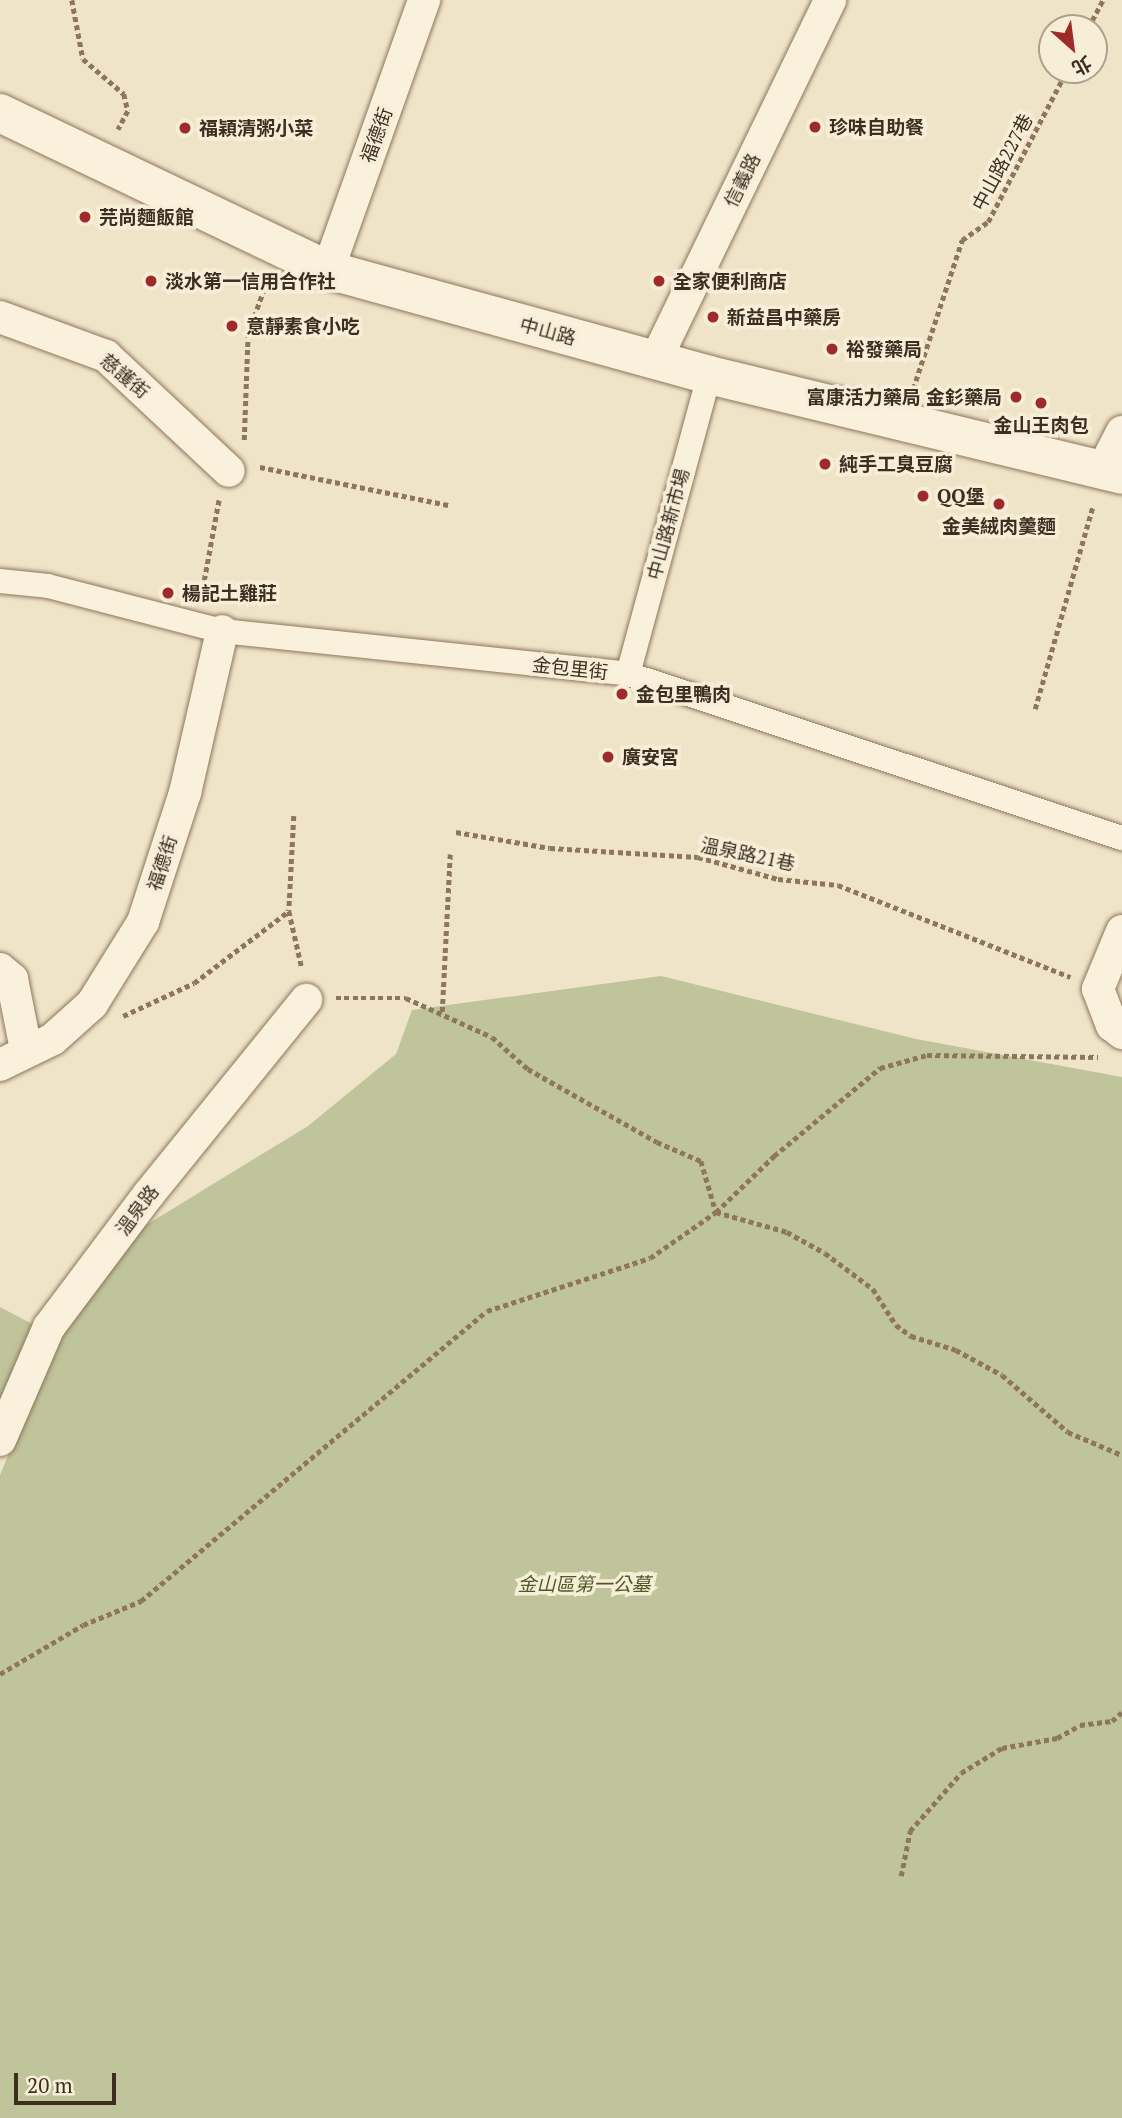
<!DOCTYPE html>
<meta charset="utf-8">
<style>
body{margin:0}
#map{position:relative;width:1122px;height:2118px;overflow:hidden;background:#f0e4c8;font-family:"PT Serif","Noto Sans TC",serif}
div>[style]{position:absolute}
.cemetery>*{inset:0;background:#bfc49a}
.path>*{height:4.5px;margin-top:-2.25px;transform-origin:0;background:repeating-linear-gradient(90deg,#8d765c 0 5px,transparent 0 8.5px)}
.roads{filter:drop-shadow(0 0 2px #8d765c) drop-shadow(0 0 2px #8d765c)}
.pedestrian>*{height:24px;margin:-12px;padding:0 12px;transform-origin:12px;border-radius:12px;background:#faf1dc}
.minor>*{height:32px;margin:-16px;padding:0 16px;transform-origin:16px;border-radius:16px;background:#faf1dc}
.tertiary>*{height:38px;margin:-19px;padding:0 19px;transform-origin:19px;border-radius:19px;background:#faf1dc}
.dots>*{width:19px;height:19px;translate:-50% -50%;box-sizing:border-box;border:4px solid #f7eed8;border-radius:50%}
span{translate:-50% -50%;white-space:nowrap;text-align:center;line-height:1.15;-webkit-text-stroke:7px #f7eed8;paint-order:stroke}
.poi-label{font-size:19px;color:#3d2e20;font-weight:700}
.left{translate:0 -50%;text-align:left}
.right{translate:-100% -50%;text-align:right}
.street-label{font-size:19px;color:#3d2e20}
.park-label{font-size:19px;color:#4d5a26;font-style:italic}
.north{position:absolute;left:1038px;top:14px;width:70px;height:70px;box-sizing:border-box;background:#f7eed8;border:2px solid #ada18e;border-radius:50%;rotate:152deg;font-size:19px;font-weight:700;line-height:28px;text-align:center;color:#3d2e20}
.north::after{content:'';display:block;margin:auto;width:24px;height:32px;background:#9e2a2b;clip-path:polygon(50% 0,100% 100%,50% 72%,0 100%)}
.scale{position:absolute;left:14px;top:2073px;width:102px;height:32px;box-sizing:border-box;border:4px solid #3d2e20;border-top:0;padding-left:9px;font-size:21px;line-height:24px;white-space:nowrap;color:#3d2e20;-webkit-text-stroke:5px #f7eed8;paint-order:stroke}
</style>
<div id="map">
<div class="cemetery">
<i style="clip-path:polygon(661px 976px,916px 1039px,1122px 1077px,1122px 2118px,0 2118px,0 1475px,56px 1340px,133px 1233px,308px 1126px,396px 1054px,412px 1010px)"></i>
<i style="clip-path:polygon(0 1307px,36px 1326px,0 1404px)"></i>
</div>
<div class="path">
<i style="left:72px;top:0;width:60px;rotate:79.4deg"></i>
<i style="left:83px;top:59px;width:54px;rotate:40.5deg"></i>
<i style="left:124px;top:94px;width:17px;rotate:77deg"></i>
<i style="left:128px;top:111px;width:21px;rotate:118deg"></i>
<i style="left:1088px;top:28px;width:32px;rotate:-62deg"></i>
<i style="left:913px;top:389px;width:157px;rotate:-71.8deg"></i>
<i style="left:962px;top:240px;width:32px;rotate:-35deg"></i>
<i style="left:988px;top:222px;width:171px;rotate:-62.5deg"></i>
<i style="left:244px;top:440px;width:107px;rotate:-87.9deg"></i>
<i style="left:248px;top:333px;width:55px;rotate:-69.9deg"></i>
<i style="left:260px;top:467px;width:192px;rotate:11.4deg"></i>
<i style="left:201px;top:597px;width:100px;rotate:-79.6deg"></i>
<i style="left:1035px;top:709px;width:212px;rotate:-74.1deg"></i>
<i style="left:294px;top:816px;width:95px;rotate:93deg"></i>
<i style="left:289px;top:911px;width:58px;rotate:77.2deg"></i>
<i style="left:456px;top:832px;width:95px;rotate:9.7deg"></i>
<i style="left:550px;top:848px;width:148px;rotate:3.5deg"></i>
<i style="left:698px;top:857px;width:83px;rotate:15.4deg"></i>
<i style="left:778px;top:879px;width:60px;rotate:5.7deg"></i>
<i style="left:838px;top:885px;width:250px;rotate:21.6deg"></i>
<i style="left:336px;top:998px;width:70px"></i>
<i style="left:406px;top:998px;width:94px;rotate:24.4deg"></i>
<i style="left:492px;top:1037px;width:48px;rotate:41.6deg"></i>
<i style="left:528px;top:1069px;width:148px;rotate:29.5deg"></i>
<i style="left:657px;top:1142px;width:48px;rotate:23.4deg"></i>
<i style="left:701px;top:1161px;width:53px;rotate:73.6deg"></i>
<i style="left:716px;top:1212px;width:74px;rotate:15.7deg"></i>
<i style="left:787px;top:1232px;width:43px;rotate:28.9deg"></i>
<i style="left:825px;top:1253px;width:60px;rotate:36.9deg"></i>
<i style="left:873px;top:1289px;width:43px;rotate:57.4deg"></i>
<i style="left:896px;top:1325px;width:19px;rotate:36deg"></i>
<i style="left:911px;top:1336px;width:47px;rotate:17.3deg"></i>
<i style="left:956px;top:1350px;width:52px;rotate:28.5deg"></i>
<i style="left:1002px;top:1375px;width:87px;rotate:40.8deg"></i>
<i style="left:1068px;top:1432px;width:59px;rotate:23.1deg"></i>
<i style="left:442px;top:1012px;width:158px;rotate:-87.1deg"></i>
<i style="left:123px;top:1016px;width:78px;rotate:-24.9deg"></i>
<i style="left:194px;top:983px;width:119px;rotate:-37.2deg"></i>
<i style="left:0;top:1674px;width:96px;rotate:-30.6deg"></i>
<i style="left:83px;top:1625px;width:63px;rotate:-22.5deg"></i>
<i style="left:141px;top:1601px;width:451px;rotate:-40deg"></i>
<i style="left:487px;top:1311px;width:171px;rotate:-18deg"></i>
<i style="left:650px;top:1258px;width:80px;rotate:-34.9deg"></i>
<i style="left:716px;top:1212px;width:81px;rotate:-44deg"></i>
<i style="left:774px;top:1156px;width:138px;rotate:-39.7deg"></i>
<i style="left:880px;top:1068px;width:49px;rotate:-15.5deg"></i>
<i style="left:927px;top:1055px;width:171px;rotate:0.7deg"></i>
<i style="left:901px;top:1876px;width:46px;rotate:-78.7deg"></i>
<i style="left:910px;top:1831px;width:77px;rotate:-48.7deg"></i>
<i style="left:961px;top:1773px;width:48px;rotate:-31.4deg"></i>
<i style="left:1002px;top:1748px;width:56px;rotate:-10.3deg"></i>
<i style="left:1057px;top:1738px;width:26px;rotate:-29deg"></i>
<i style="left:1080px;top:1725px;width:32px;rotate:-7deg"></i>
<i style="left:1112px;top:1721px;width:13px;rotate:-42deg"></i>
</div>
<div class="roads">
<div class="pedestrian">
<i style="left:0;top:581px;width:48px;rotate:5.9deg"></i>
<i style="left:48px;top:586px;width:180px;rotate:14.5deg"></i>
<i style="left:222px;top:631px;width:408px;rotate:6deg"></i>
<i style="left:628px;top:674px;width:521px;rotate:18.37deg"></i>
<i style="left:628px;top:674px;width:310px;rotate:-74.8deg"></i>
</div>
<div class="minor">
<i style="left:328px;top:270px;width:287px;rotate:-70.4deg"></i>
<i style="left:0;top:317px;width:113px;rotate:20.2deg"></i>
<i style="left:106px;top:356px;width:168px;rotate:43.1deg"></i>
<i style="left:655px;top:361px;width:401px;rotate:-64.1deg"></i>
<i style="left:1102px;top:471px;width:44px;rotate:-62.9deg"></i>
<i style="left:1122px;top:931px;width:63px;rotate:112.5deg"></i>
<i style="left:1098px;top:989px;width:39px;rotate:69deg"></i>
<i style="left:1112px;top:1025px;width:13px;rotate:39deg"></i>
<i style="left:0;top:969px;width:16px;rotate:40deg"></i>
<i style="left:12px;top:979px;width:72px;rotate:78.8deg"></i>
<i style="left:0;top:1065px;width:59px;rotate:-26.1deg"></i>
<i style="left:53px;top:1039px;width:52px;rotate:-41.9deg"></i>
<i style="left:92px;top:1004px;width:97px;rotate:-58.1deg"></i>
<i style="left:143px;top:922px;width:136px;rotate:-72deg"></i>
<i style="left:185px;top:793px;width:166px;rotate:-77.1deg"></i>
<i style="left:0;top:1440px;width:123px;rotate:-66.6deg"></i>
<i style="left:49px;top:1327px;width:166px;rotate:-53.1deg"></i>
<i style="left:149px;top:1194px;width:250px;rotate:-51deg"></i>
</div>
<div class="tertiary">
<i style="left:0;top:113px;width:364px;rotate:25.6deg"></i>
<i style="left:328px;top:270px;width:395px;rotate:15.4deg"></i>
<i style="left:709px;top:375px;width:425px;rotate:13.6deg"></i>
</div>
</div>
<div class="dots">
<i style="left:815px;top:127px;background:#9e2a2b"></i>
<i style="left:185px;top:128px;background:#9e2a2b"></i>
<i style="left:85px;top:217px;background:#9e2a2b"></i>
<i style="left:151px;top:281px;background:#9e2a2b"></i>
<i style="left:659px;top:281px;background:#9e2a2b"></i>
<i style="left:713px;top:317px;background:#9e2a2b"></i>
<i style="left:232px;top:326px;background:#9e2a2b"></i>
<i style="left:832px;top:349px;background:#9e2a2b"></i>
<i style="left:1016px;top:397px;background:#9e2a2b"></i>
<i style="left:1041px;top:403px;background:#9e2a2b"></i>
<i style="left:825px;top:464px;background:#9e2a2b"></i>
<i style="left:923px;top:496px;background:#9e2a2b"></i>
<i style="left:999px;top:504px;background:#9e2a2b"></i>
<i style="left:168px;top:593px;background:#9e2a2b"></i>
<i style="left:622px;top:694px;background:#9e2a2b"></i>
<i style="left:608px;top:757px;background:#9e2a2b"></i>
</div>
<div class="poi-label">
<span class="left" style="left:829px;top:127px">珍味自助餐</span>
<span class="left" style="left:199px;top:128px">福穎清粥小菜</span>
<span class="left" style="left:99px;top:217px">芫尚麵飯館</span>
<span class="left" style="left:165px;top:281px">淡水第一信用合作社</span>
<span class="left" style="left:673px;top:281px">全家便利商店</span>
<span class="left" style="left:727px;top:317px">新益昌中藥房</span>
<span class="left" style="left:246px;top:326px">意靜素食小吃</span>
<span class="left" style="left:846px;top:349px">裕發藥局</span>
<span class="right" style="left:1002px;top:397px">富康活力藥局 金釤藥局</span>
<span style="left:1041px;top:425px">金山王肉包</span>
<span class="left" style="left:839px;top:464px">純手工臭豆腐</span>
<span class="left" style="left:937px;top:496px">QQ堡</span>
<span style="left:999px;top:526px">金美絨肉羹麵</span>
<span class="left" style="left:182px;top:593px">楊記土雞莊</span>
<span class="left" style="left:636px;top:694px">金包里鴨肉</span>
<span class="left" style="left:622px;top:757px">廣安宮</span>
</div>
<div class="street-label">
<span style="left:376px;top:135px;rotate:-70deg">福德街</span>
<span style="left:1002px;top:162px;rotate:-62deg">中山路227巷</span>
<span style="left:742px;top:180px;rotate:-64deg">信義路</span>
<span style="left:548px;top:331px;rotate:15deg">中山路</span>
<span style="left:125px;top:376px;rotate:40deg">慈護街</span>
<span style="left:668px;top:524px;rotate:-75deg">中山路新市場</span>
<span style="left:570px;top:668px;rotate:6deg">金包里街</span>
<span style="left:748px;top:854px;rotate:12deg">溫泉路21巷</span>
<span style="left:162px;top:863px;rotate:-72deg">福德街</span>
<span style="left:137px;top:1210px;rotate:-53deg">溫泉路</span>
</div>
<div class="park-label">
<span style="left:584px;top:1584px">金山區第一公墓</span>
</div>
<div class="north">北</div>
<div class="scale">20 m</div>
</div>
